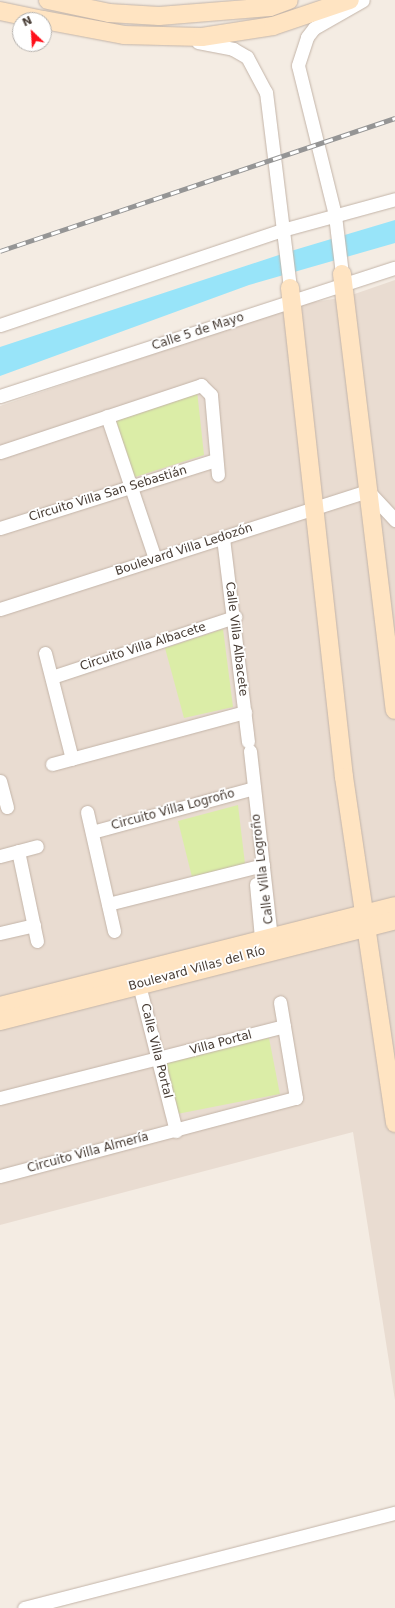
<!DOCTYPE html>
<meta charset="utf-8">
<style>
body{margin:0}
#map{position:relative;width:395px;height:1608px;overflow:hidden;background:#f4ece3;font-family:"DejaVu Sans",sans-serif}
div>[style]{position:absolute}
.residential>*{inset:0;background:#e9dcd1}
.green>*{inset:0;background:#dbeda7;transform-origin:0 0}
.water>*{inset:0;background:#98e4f9}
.roads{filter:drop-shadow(0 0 1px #c3b4a8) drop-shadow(0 0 1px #c3b4a8)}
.street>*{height:13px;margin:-6.5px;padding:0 6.5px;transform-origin:6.5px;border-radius:6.5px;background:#fff}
.secondary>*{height:18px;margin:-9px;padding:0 9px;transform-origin:9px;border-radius:9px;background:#ffe4c2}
.rail>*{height:4.5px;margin-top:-2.25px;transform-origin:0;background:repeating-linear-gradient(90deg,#fff 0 9px,#959595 0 18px);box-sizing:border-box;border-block:1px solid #959595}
span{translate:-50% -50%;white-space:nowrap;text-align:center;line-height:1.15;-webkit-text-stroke:3.5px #fff;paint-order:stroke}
.street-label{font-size:12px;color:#463b33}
.north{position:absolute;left:12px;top:12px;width:40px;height:40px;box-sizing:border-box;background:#fff;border:1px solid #b5b1ad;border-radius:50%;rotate:335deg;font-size:11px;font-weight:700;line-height:16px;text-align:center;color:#463b33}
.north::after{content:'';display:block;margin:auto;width:14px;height:18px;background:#ff0f1a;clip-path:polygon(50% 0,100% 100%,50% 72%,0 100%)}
</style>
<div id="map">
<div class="residential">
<i style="clip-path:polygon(395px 280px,395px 1400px,353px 1132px,0 1225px,0 406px,301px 304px,346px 297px)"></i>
</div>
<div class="green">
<i style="clip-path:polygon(197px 391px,204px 455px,132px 478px,112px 420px)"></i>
<i style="clip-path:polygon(223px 629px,233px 707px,184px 718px,165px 648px)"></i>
<i style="clip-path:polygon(238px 805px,245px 864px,192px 877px,178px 821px)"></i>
<i style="left:269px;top:1038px;width:57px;height:110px;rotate:79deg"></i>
</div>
<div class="water">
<i style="clip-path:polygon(395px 220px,395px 243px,249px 285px,0 376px,0 347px,291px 251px)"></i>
</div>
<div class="roads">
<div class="street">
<i style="left:198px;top:42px;width:36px;rotate:11deg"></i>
<i style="left:233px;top:49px;width:16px;rotate:30deg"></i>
<i style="left:247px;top:57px;width:40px;rotate:62deg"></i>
<i style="left:266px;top:92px;width:197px;rotate:83deg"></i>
<i style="left:342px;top:274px;width:59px;rotate:-96.8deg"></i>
<i style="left:335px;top:215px;width:154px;rotate:-103.9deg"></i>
<i style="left:298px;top:65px;width:29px;rotate:-72deg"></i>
<i style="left:307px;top:37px;width:11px;rotate:-52deg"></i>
<i style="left:314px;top:28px;width:56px;rotate:-29.7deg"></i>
<i style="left:0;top:325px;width:298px;rotate:-18.6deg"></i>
<i style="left:282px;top:230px;width:117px;rotate:-15.3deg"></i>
<i style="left:0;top:396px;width:415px;rotate:-18deg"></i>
<i style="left:107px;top:416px;width:151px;rotate:71.4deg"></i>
<i style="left:0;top:452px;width:212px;rotate:-18.4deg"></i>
<i style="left:201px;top:385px;width:14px;rotate:45deg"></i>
<i style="left:211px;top:395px;width:80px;rotate:85deg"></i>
<i style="left:0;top:528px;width:226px;rotate:-17.5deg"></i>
<i style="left:223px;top:538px;width:205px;rotate:83deg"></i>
<i style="left:0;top:609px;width:386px;rotate:-17.8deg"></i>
<i style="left:368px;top:491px;width:40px;rotate:47deg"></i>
<i style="left:45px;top:653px;width:109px;rotate:75.7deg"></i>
<i style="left:52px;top:677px;width:193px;rotate:-18.2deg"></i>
<i style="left:250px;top:751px;width:196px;rotate:83.6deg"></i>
<i style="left:52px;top:764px;width:200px;rotate:-15.1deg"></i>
<i style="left:0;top:781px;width:27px;rotate:75deg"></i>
<i style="left:87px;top:812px;width:122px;rotate:77.2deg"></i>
<i style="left:92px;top:832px;width:168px;rotate:-15.2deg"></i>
<i style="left:18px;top:851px;width:92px;rotate:78.1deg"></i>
<i style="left:0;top:856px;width:38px;rotate:-15deg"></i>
<i style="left:256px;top:884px;width:65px;rotate:84.7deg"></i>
<i style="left:108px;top:904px;width:160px;rotate:-14.1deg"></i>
<i style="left:0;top:933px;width:35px;rotate:-13deg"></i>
<i style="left:137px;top:977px;width:159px;rotate:75.8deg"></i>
<i style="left:0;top:1098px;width:293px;rotate:-14.2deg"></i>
<i style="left:0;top:1176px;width:306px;rotate:-14.8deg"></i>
<i style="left:296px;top:1098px;width:97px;rotate:-99.5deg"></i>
<i style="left:24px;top:1608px;width:383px;rotate:-14.4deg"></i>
</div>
<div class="secondary">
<i style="left:48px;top:0;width:62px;rotate:12deg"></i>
<i style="left:109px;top:13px;width:50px;rotate:3.4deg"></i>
<i style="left:159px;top:16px;width:111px;rotate:-4.6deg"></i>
<i style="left:270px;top:7px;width:20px;rotate:-20deg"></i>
<i style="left:0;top:11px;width:44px;rotate:11.8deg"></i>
<i style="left:44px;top:20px;width:81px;rotate:10.6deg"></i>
<i style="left:124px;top:35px;width:78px;rotate:1.5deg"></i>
<i style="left:202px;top:37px;width:72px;rotate:-8.8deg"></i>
<i style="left:273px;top:26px;width:81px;rotate:-18.7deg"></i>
<i style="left:342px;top:274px;width:439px;rotate:83.1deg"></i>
<i style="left:290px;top:288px;width:492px;rotate:83.7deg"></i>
<i style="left:344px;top:777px;width:350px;rotate:81.6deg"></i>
<i style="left:0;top:1006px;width:407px;rotate:-14.2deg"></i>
<i style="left:0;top:1021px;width:408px;rotate:-14.3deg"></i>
</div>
</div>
<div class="rail">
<i style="left:0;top:251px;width:417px;rotate:-18.6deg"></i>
</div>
<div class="street-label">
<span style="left:198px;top:332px;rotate:-18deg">Calle 5 de Mayo</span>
<span style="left:108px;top:494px;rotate:-17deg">Circuito Villa San Sebastián</span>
<span style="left:184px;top:550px;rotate:-18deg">Boulevard Villa Ledozón</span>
<span style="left:236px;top:639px;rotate:83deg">Calle Villa Albacete</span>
<span style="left:143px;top:647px;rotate:-18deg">Circuito Villa Albacete</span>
<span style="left:173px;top:810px;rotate:-15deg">Circuito Villa Logroño</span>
<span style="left:263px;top:869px;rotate:-97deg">Calle Villa Logroño</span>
<span style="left:197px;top:969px;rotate:-15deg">Boulevard Villas del Río</span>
<span style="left:221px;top:1043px;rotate:-15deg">Villa Portal</span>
<span style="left:156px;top:1051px;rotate:76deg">Calle Villa Portal</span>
<span style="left:88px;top:1153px;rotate:-15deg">Circuito Villa Almería</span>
</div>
<div class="north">N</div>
</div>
